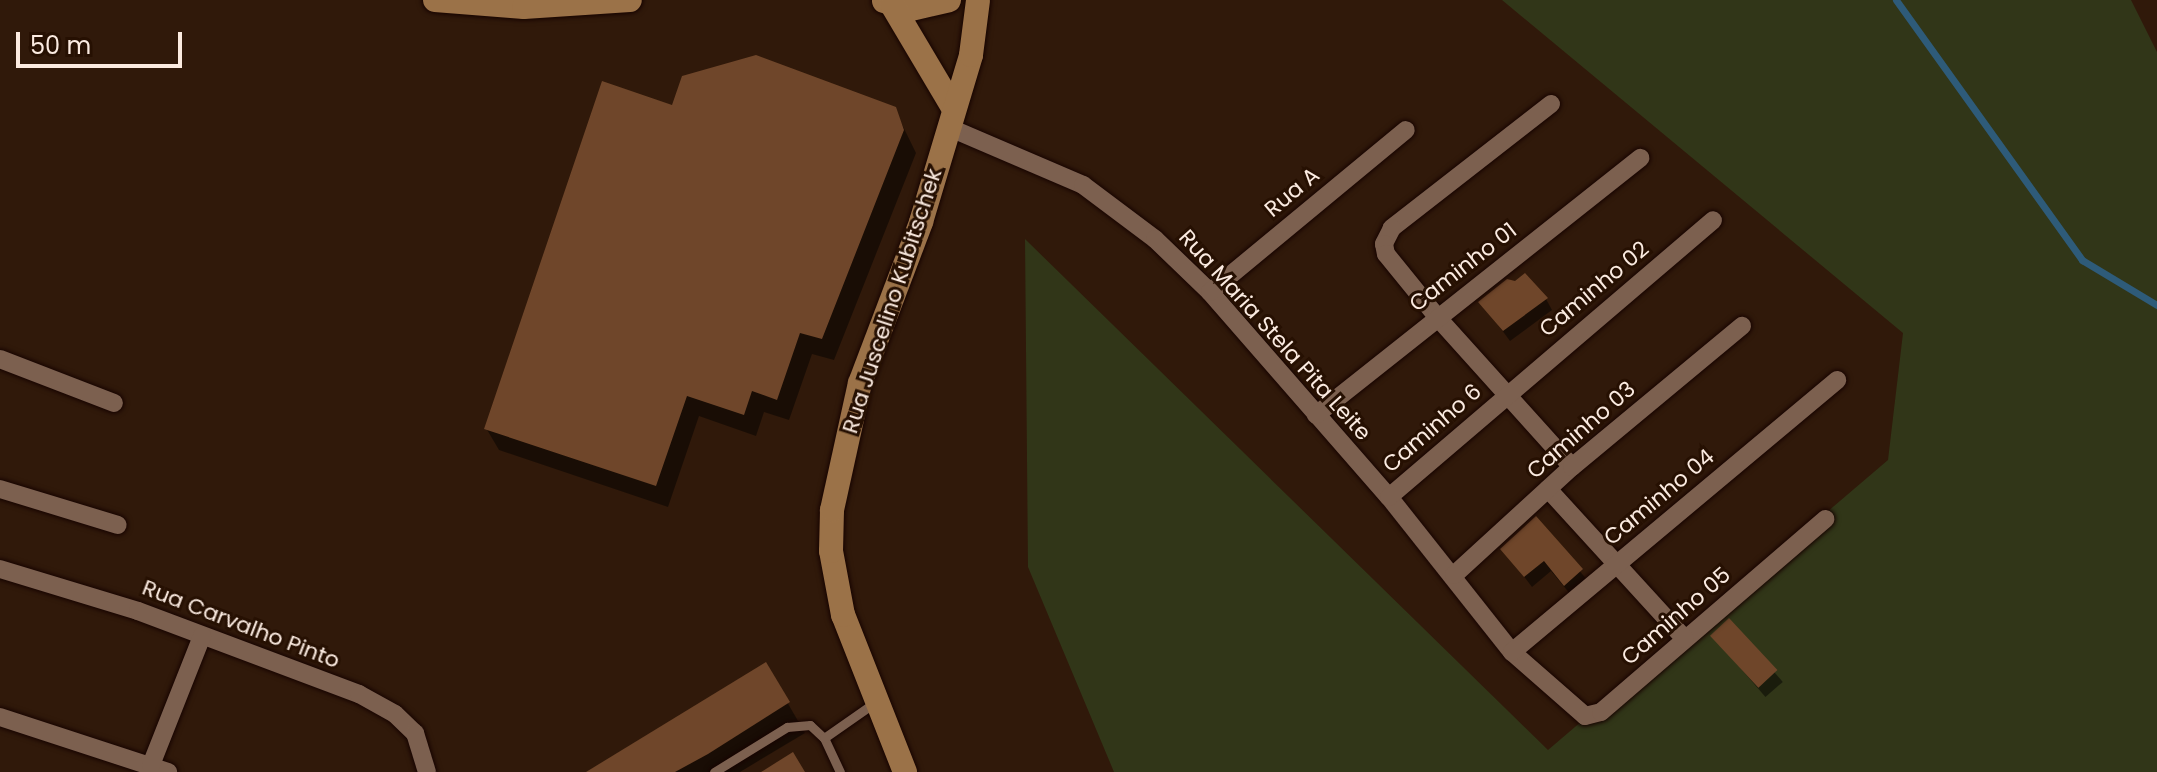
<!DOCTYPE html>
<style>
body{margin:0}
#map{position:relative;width:2157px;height:772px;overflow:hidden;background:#30190a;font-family:Poppins,sans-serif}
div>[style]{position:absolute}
.green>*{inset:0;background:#313618}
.shadow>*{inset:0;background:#0007;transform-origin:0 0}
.stream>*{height:7px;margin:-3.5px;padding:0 3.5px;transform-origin:3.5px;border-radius:3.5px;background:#2e5b79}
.building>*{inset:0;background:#6f462a;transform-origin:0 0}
.roads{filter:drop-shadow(0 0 2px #170400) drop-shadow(0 0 2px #170400)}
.lane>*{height:9px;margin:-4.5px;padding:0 4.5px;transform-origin:4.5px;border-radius:4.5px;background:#7c604f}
.street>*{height:18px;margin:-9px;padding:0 9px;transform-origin:9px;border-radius:9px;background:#7c604f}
.secondary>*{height:24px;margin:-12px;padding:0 12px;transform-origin:12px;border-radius:12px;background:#9b7248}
span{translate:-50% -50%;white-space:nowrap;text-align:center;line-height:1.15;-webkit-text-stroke:6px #261002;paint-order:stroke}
.street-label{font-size:22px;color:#fbebe1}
.scale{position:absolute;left:16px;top:32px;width:166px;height:36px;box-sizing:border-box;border:4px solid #fbebe1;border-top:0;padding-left:10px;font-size:24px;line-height:28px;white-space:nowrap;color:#fbebe1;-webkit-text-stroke:6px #261002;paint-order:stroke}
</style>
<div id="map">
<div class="green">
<i style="clip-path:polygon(1502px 0,2131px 0,2157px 52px,2157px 772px,1114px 772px,1028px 567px,1025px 239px,1548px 750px,1888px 460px,1903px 333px)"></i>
</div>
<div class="shadow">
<i style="clip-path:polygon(673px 108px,894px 108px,916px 153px,834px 360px,812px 354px,789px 420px,764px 412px,756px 436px,699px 416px,668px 507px,499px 450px,486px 428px)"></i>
<i style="clip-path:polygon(1546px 299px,1552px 310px,1510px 341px,1481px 302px)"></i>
<i style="clip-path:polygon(1536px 519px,1588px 581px,1571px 595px,1551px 571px,1532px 587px,1503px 549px)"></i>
<i style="left:1729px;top:620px;width:82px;height:23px;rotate:49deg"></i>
<i style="clip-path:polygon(765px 664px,805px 733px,740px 772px,587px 772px)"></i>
</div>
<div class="stream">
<i style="left:1896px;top:0;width:320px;rotate:54.4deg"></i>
<i style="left:2082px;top:260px;width:87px;rotate:31deg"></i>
</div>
<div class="building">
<i style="clip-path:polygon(756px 55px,896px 107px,904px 130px,822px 339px,800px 333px,777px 400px,752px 391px,744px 415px,687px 396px,656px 486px,484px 429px,602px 81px,672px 105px,682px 76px)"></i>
<i style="clip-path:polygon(1525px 273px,1548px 298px,1503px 331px,1478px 302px,1507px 279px,1515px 281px)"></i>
<i style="clip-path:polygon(1536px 516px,1583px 569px,1564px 586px,1544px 561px,1524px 577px,1500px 549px)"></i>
<i style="left:1729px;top:618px;width:71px;height:26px;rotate:47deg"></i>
<i style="clip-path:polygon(766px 662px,790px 702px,708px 754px,675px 772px,586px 772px)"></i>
<i style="clip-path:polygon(793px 752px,805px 772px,761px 772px)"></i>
</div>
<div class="roads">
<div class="lane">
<i style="left:714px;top:772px;width:86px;rotate:-31.7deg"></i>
<i style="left:787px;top:727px;width:23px;rotate:-5deg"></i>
<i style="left:810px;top:725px;width:19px;rotate:43deg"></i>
<i style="left:840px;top:772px;width:38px;rotate:-115deg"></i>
<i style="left:824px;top:738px;width:65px;rotate:-34.9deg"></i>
</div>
<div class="street">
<i style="left:1551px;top:104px;width:202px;rotate:142.1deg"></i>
<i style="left:1392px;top:228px;width:18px;rotate:117deg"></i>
<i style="left:1384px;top:244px;width:10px;rotate:79deg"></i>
<i style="left:1386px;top:254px;width:82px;rotate:50.9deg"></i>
<i style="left:1438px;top:318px;width:200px;rotate:48deg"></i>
<i style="left:948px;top:127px;width:147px;rotate:23.2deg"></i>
<i style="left:1083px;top:185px;width:90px;rotate:36.9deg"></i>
<i style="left:1155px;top:239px;width:76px;rotate:43.9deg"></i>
<i style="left:1210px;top:292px;width:272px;rotate:48.9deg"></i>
<i style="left:1389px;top:497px;width:198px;rotate:51.6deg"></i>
<i style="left:1512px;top:652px;width:97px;rotate:41.2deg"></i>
<i style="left:1585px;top:716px;width:16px;rotate:-14deg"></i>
<i style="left:1601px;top:712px;width:296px;rotate:-40.7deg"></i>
<i style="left:1210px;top:292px;width:254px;rotate:-39.6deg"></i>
<i style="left:0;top:359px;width:122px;rotate:21.1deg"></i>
<i style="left:1316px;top:415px;width:414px;rotate:-38.4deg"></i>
<i style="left:0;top:489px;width:123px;rotate:17deg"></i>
<i style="left:1548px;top:489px;width:203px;rotate:47.6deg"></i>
<i style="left:1389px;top:497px;width:426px;rotate:-40.5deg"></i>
<i style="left:0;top:569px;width:144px;rotate:16.9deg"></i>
<i style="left:138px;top:611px;width:236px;rotate:20.6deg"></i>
<i style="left:359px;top:694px;width:41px;rotate:29.1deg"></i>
<i style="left:395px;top:714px;width:28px;rotate:44deg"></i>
<i style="left:415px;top:733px;width:41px;rotate:72.9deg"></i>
<i style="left:1454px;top:575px;width:160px;rotate:-42.5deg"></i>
<i style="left:1572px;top:467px;width:221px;rotate:-39.7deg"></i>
<i style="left:1512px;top:652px;width:424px;rotate:-39.9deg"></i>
<i style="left:0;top:717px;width:177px;rotate:18.1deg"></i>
<i style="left:151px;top:765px;width:139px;rotate:-68.4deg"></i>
</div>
<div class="secondary">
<i style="left:435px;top:0;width:89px;rotate:4.5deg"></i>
<i style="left:524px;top:7px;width:106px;rotate:-3.8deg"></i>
<i style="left:884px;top:1px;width:28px;rotate:17deg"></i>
<i style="left:911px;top:9px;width:39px;rotate:-13deg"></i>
<i style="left:892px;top:5px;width:117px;rotate:59.3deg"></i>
<i style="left:905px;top:772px;width:169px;rotate:-111.5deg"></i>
<i style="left:843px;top:615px;width:65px;rotate:-100.6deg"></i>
<i style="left:831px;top:551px;width:41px;rotate:-88.6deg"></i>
<i style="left:832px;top:510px;width:130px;rotate:-77.6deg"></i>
<i style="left:860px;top:383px;width:172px;rotate:-69.2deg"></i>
<i style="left:921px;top:222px;width:174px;rotate:-73.3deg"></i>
<i style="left:971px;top:55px;width:55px;rotate:-82.7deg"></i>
</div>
</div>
<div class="street-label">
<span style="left:1292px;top:192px;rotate:-40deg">Rua A</span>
<span style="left:1463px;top:267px;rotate:-38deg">Caminho 01</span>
<span style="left:1594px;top:289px;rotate:-40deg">Caminho 02</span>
<span style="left:892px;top:301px;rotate:-72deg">Rua Juscelino Kubitschek</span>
<span style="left:1275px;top:335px;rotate:48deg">Rua Maria Stela Pita Leite</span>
<span style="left:1432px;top:428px;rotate:-41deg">Caminho 6</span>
<span style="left:1581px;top:430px;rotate:-41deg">Caminho 03</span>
<span style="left:1659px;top:497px;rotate:-40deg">Caminho 04</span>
<span style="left:1676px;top:616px;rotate:-41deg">Caminho 05</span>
<span style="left:241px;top:624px;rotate:21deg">Rua Carvalho Pinto</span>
</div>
<div class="scale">50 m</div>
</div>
